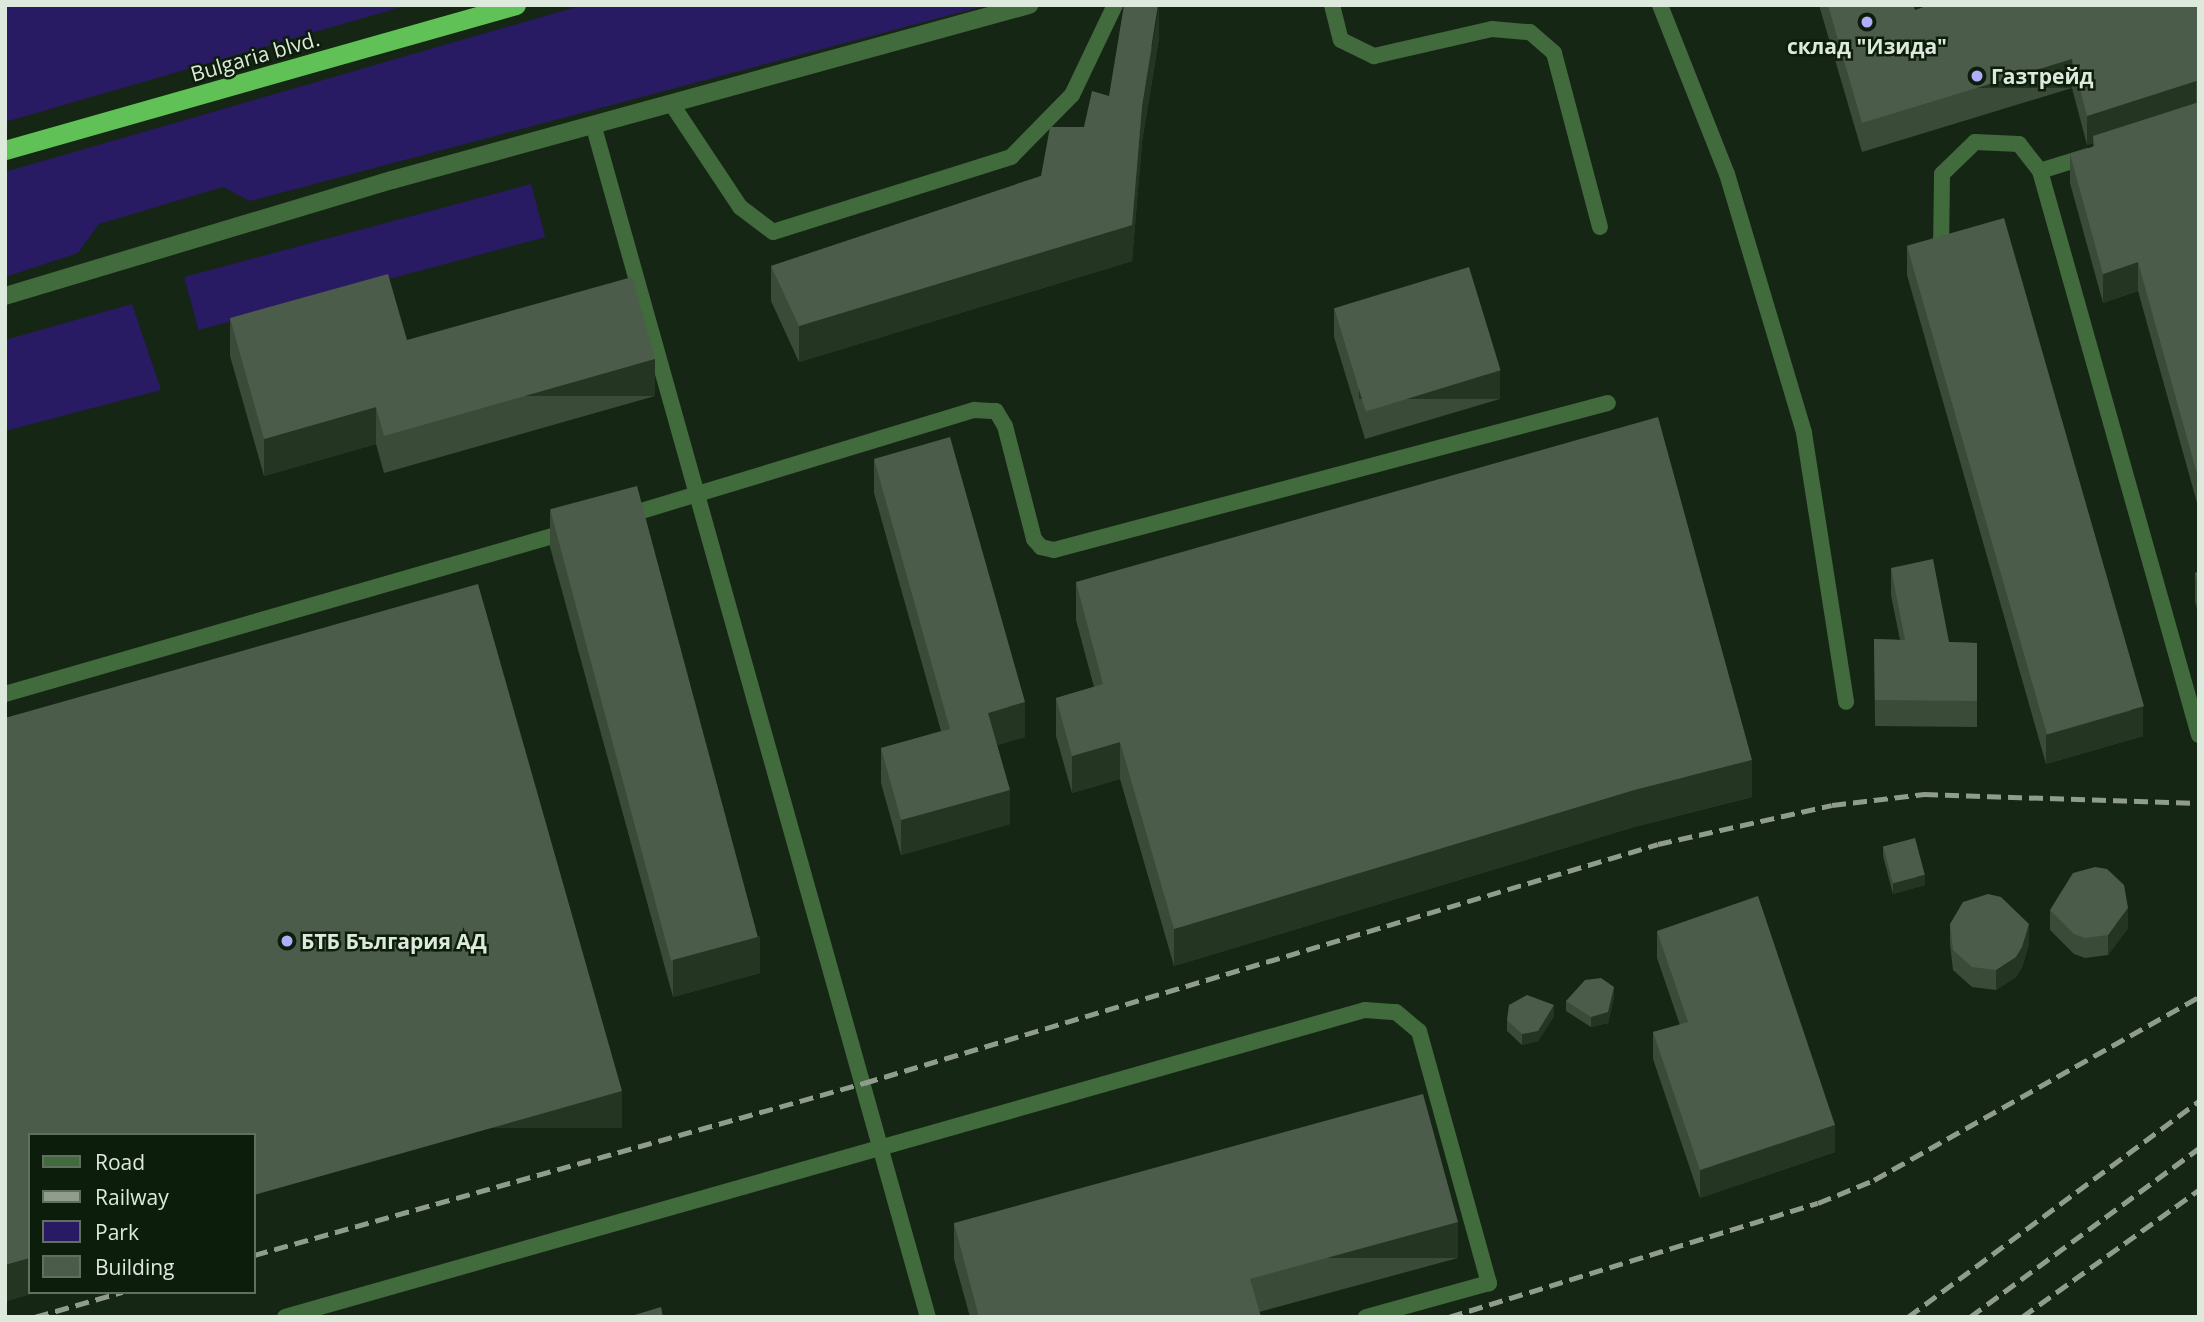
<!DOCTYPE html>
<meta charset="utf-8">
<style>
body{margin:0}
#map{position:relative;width:2204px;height:1322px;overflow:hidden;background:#162614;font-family:"Open Sans",sans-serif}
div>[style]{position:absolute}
.green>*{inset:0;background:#291a64;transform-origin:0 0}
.service>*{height:16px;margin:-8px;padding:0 8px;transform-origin:8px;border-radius:8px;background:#416a3d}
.minor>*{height:18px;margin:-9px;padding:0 9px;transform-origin:9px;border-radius:9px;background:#416a3d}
.trunk>*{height:19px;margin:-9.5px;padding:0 9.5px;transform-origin:9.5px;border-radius:9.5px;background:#60c256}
.rail>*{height:5px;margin-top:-2.5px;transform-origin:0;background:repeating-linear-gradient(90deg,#8f9c8e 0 14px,transparent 0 21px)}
.wall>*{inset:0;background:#3a4b38}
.shaded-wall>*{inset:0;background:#243522;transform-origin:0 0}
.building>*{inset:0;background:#4c5c4a;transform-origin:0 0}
.dots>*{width:19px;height:19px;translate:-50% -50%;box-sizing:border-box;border:4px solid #0d1d0b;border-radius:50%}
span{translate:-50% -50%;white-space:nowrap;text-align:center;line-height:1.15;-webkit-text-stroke:5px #0d1d0b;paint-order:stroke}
.poi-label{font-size:21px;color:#dee9dd;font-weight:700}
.left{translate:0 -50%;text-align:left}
.street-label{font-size:21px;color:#dee9dd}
.frame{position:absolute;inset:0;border:7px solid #dee9dd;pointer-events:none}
.legend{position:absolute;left:28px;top:1133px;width:228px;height:161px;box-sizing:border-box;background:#0d1d0b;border:2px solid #616f5f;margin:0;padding:9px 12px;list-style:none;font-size:21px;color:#dee9dd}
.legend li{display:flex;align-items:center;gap:14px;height:35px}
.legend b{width:35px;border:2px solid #616f5f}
</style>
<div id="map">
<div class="green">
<i style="clip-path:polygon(5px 5px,408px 5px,5px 122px)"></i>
<i style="clip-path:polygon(583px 5px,988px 5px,250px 201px,223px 187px,99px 224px,78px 253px,5px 277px,5px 172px)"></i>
<i style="left:531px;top:184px;width:55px;height:359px;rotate:75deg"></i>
<i style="clip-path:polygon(132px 304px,161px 390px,5px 431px,5px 340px)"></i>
</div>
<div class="service">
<i style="left:1332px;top:5px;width:36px;rotate:76deg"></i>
<i style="left:1341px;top:40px;width:37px;rotate:26deg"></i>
<i style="left:1374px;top:56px;width:121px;rotate:-12.9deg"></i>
<i style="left:1492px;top:29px;width:38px;rotate:5deg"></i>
<i style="left:1530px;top:32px;width:32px;rotate:41deg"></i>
<i style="left:1554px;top:53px;width:180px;rotate:75.2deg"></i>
<i style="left:1660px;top:5px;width:182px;rotate:68.4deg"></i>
<i style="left:1727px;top:174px;width:270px;rotate:73.4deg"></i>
<i style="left:1804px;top:433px;width:272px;rotate:81.1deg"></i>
<i style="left:671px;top:103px;width:125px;rotate:56.4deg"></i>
<i style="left:740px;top:207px;width:41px;rotate:37.1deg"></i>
<i style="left:773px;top:232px;width:250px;rotate:-17.5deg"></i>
<i style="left:1011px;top:157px;width:87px;rotate:-45.5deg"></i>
<i style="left:1072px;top:95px;width:100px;rotate:-64.5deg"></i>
<i style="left:593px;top:124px;width:1239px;rotate:74.32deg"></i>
<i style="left:2040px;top:171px;width:50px;rotate:-17.4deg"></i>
<i style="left:1941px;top:249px;width:75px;rotate:-89.2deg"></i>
<i style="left:1942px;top:174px;width:46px;rotate:-44.1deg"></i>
<i style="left:1975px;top:142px;width:44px;rotate:2.6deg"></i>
<i style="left:2019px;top:144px;width:34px;rotate:52deg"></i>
<i style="left:2040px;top:171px;width:586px;rotate:74.26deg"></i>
<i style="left:625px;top:516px;width:365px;rotate:-16.9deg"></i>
<i style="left:974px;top:410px;width:22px;rotate:3deg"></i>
<i style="left:996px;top:411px;width:17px;rotate:59deg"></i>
<i style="left:1005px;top:426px;width:117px;rotate:75.6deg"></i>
<i style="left:1034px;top:539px;width:11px;rotate:49deg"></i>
<i style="left:1041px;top:547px;width:13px;rotate:13deg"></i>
<i style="left:1054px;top:550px;width:573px;rotate:-14.86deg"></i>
<i style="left:5px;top:694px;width:588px;rotate:-16.09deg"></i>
<i style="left:285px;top:1317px;width:1123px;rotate:-15.87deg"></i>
<i style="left:1365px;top:1010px;width:31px;rotate:4deg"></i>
<i style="left:1396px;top:1012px;width:30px;rotate:40deg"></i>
<i style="left:1419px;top:1031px;width:262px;rotate:74.5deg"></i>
<i style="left:1489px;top:1283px;width:128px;rotate:164.5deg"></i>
</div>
<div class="minor">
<i style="left:5px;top:296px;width:404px;rotate:-16.7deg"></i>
<i style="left:392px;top:180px;width:661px;rotate:-15.36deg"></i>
</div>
<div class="trunk">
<i style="left:5px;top:150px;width:531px;rotate:-15.84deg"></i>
</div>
<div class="rail">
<i style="left:254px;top:1255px;width:634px;rotate:-15.75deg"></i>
<i style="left:864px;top:1083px;width:829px;rotate:-16.75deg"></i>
<i style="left:1658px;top:844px;width:178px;rotate:-12.6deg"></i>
<i style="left:1832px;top:805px;width:93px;rotate:-6.8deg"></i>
<i style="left:1924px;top:794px;width:275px;rotate:1.9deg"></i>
<i style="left:35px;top:1317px;width:91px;rotate:-16deg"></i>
<i style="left:1449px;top:1317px;width:386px;rotate:-17.2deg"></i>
<i style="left:1818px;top:1203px;width:61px;rotate:-22.3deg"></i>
<i style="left:1874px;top:1180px;width:373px;rotate:-29.4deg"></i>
<i style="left:1908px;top:1317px;width:362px;rotate:-36.6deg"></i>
<i style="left:1970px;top:1317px;width:285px;rotate:-36.4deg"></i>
<i style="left:2022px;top:1317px;width:218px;rotate:-35.7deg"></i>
</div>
<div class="wall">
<i style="clip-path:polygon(1819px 5px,1913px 5px,1915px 10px,2199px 5px,2199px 510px,2138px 291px,2103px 303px,2070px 183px,2070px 154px,2093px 147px,2093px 143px,2087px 145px,2072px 88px,1862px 152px)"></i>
<i style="clip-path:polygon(1159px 38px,1142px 142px,1132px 261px,799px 362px,771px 301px,771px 266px,1041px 176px,1084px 127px)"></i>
<i style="clip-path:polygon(1907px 246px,2143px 736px,2046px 764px,1907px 275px)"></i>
<i style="clip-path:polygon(1334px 308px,1500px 399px,1365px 439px,1334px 337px)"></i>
<i style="clip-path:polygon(230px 318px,407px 340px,655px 396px,384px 473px,376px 444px,264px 476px,230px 356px)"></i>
<i style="clip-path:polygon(874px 459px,1025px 737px,997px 745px,1010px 824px,901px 855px,881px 783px,881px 748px,941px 731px,874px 493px)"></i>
<i style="clip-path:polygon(550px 510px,760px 973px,673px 997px,550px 547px)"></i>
<i style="clip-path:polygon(1891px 568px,1949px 642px,1977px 643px,1977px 727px,1875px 726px,1874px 639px,1900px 640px,1891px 595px)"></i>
<i style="clip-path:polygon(2199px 571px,2199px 615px,2195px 602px,2195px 573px)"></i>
<i style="clip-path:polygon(1076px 582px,1752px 797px,1634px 827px,1174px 966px,1120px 779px,1072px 793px,1056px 736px,1056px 698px,1094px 687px,1076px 620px)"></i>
<i style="clip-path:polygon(1883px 846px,1925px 885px,1893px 894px,1883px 856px)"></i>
<i style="clip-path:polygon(2050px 910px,2128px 928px,2108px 955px,2085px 958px,2074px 954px,2050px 930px)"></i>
<i style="clip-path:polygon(1950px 924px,2029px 944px,2022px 967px,2016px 977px,1996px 990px,1972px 987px,1953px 970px,1950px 944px)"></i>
<i style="clip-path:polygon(1657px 931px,1835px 1152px,1700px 1198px,1653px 1059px,1653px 1032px,1680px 1025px,1657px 958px)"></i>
<i style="clip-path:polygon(1614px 997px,1608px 1023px,1591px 1027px,1566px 1011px,1566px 1001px)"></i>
<i style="clip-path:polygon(1554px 1016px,1538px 1041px,1522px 1045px,1507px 1031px,1507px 1020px)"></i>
<i style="clip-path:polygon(954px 1223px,1458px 1258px,1259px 1312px,1261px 1317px,970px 1317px,954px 1259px)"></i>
</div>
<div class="shaded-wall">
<i style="clip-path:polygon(1159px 5px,1159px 38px,1142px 142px,1132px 261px,799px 362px,799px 326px,1132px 225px,1142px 106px)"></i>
<i style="left:2072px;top:59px;width:29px;height:220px;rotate:90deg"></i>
<i style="clip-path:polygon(2196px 81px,2196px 110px,2093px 136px,2093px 143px,2087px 145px,2087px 116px)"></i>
<i style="clip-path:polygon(2138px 262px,2138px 291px,2103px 303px,2103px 274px)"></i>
<i style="left:655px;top:359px;width:37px;height:282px;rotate:90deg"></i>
<i style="left:1500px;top:370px;width:29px;height:141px;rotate:90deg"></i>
<i style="clip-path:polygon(376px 407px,376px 444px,264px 476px,264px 439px)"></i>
<i style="clip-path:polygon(1025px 702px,1025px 737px,988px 748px,988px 713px)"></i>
<i style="clip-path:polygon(2143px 707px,2143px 736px,2046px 764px,2046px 735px)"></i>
<i style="clip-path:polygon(1120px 742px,1120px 779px,1072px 793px,1072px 756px)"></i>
<i style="clip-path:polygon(1752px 760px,1752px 797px,1634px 827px,1174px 966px,1174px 929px,1634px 790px)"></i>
<i style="clip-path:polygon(1010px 790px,1010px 824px,901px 855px,901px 820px)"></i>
<i style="clip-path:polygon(1925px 875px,1925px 885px,1893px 894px,1893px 883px)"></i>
<i style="clip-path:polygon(2128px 908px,2128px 928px,2108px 955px,2108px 935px)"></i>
<i style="clip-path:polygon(2029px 924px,2029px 944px,2022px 967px,2016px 977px,1996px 990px,1996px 970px)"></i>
<i style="clip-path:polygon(760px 936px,760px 973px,673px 997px,673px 959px)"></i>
<i style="clip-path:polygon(1614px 987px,1614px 997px,1608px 1023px,1591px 1027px,1591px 1017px)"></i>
<i style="clip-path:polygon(1554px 1005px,1554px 1016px,1538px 1041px,1522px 1045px,1522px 1034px)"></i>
<i style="left:622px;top:1091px;width:37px;height:382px;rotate:90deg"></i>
<i style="clip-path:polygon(1835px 1125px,1835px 1152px,1700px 1198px,1700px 1170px)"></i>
<i style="left:1458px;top:1222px;width:36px;height:216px;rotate:90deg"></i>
<i style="clip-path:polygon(30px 1258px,30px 1292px,38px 1292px,5px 1302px,5px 1265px)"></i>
</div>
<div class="building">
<i style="clip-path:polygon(1124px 5px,1158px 5px,1142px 106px,1132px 225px,799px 326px,771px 266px,1041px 176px,1050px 127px,1084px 127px,1092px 91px,1109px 96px)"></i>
<i style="clip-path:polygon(1828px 5px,1913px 5px,1915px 10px,1929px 5px,2199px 5px,2199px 82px,2196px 81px,2087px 116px,2072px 59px,1862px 123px)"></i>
<i style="clip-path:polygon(2199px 102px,2199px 481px,2138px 262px,2103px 274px,2070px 154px,2095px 146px,2093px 136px)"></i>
<i style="left:2004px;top:218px;width:508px;height:101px;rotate:74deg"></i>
<i style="left:1469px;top:267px;width:108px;height:141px;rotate:73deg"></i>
<i style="clip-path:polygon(388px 274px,407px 340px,632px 277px,655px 359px,384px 436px,376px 407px,264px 439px,230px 318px)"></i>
<i style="clip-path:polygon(1658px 417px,1752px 760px,1634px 790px,1174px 929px,1120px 742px,1072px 756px,1056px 698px,1103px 684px,1076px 582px)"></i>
<i style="clip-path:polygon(950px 437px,1025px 702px,988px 713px,1010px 790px,901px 820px,881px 748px,950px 729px,874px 459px)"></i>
<i style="left:637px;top:486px;width:467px;height:90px;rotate:75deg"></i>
<i style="clip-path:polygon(1933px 559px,1949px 642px,1977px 643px,1977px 701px,1875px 700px,1874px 639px,1905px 640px,1891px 568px)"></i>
<i style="clip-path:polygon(2199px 571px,2199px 586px,2195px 573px)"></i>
<i style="clip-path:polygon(478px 584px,622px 1091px,254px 1195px,254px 1135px,30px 1135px,30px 1258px,5px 1265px,5px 718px)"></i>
<i style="left:1915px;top:838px;width:38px;height:33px;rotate:75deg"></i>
<i style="clip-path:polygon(2095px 867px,2107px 869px,2124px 885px,2128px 908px,2108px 935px,2085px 938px,2074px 934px,2050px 910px,2073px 873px)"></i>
<i style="clip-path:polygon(1988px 894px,2001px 897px,2029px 924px,2022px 947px,2016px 957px,1996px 970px,1972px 967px,1953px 950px,1950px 924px,1963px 902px)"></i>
<i style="clip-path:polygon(1758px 896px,1835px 1125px,1700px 1170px,1653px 1032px,1688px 1022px,1657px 931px)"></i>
<i style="clip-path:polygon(1601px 978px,1614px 987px,1608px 1012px,1591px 1017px,1566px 1001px,1585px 980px)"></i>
<i style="clip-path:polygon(1527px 995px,1554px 1005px,1538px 1031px,1522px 1034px,1507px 1020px,1509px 1005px)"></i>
<i style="clip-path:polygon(1423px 1094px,1458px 1222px,1250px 1279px,1261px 1317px,979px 1317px,954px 1223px)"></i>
<i style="clip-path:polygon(661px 1307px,663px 1317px,628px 1317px)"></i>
</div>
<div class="dots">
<i style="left:1867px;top:22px;background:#b0aefa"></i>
<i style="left:1977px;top:76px;background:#b0aefa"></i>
<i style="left:287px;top:941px;background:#b0aefa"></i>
</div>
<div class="poi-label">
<span style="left:1867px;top:46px">склад "Изида"</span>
<span class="left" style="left:1991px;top:76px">Газтрейд</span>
<span class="left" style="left:301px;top:941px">БТБ България АД</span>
</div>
<div class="street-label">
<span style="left:255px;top:56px;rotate:-16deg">Bulgaria blvd.</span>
</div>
<div class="frame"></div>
<ul class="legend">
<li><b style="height:9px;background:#416a3d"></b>Road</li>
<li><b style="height:9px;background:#8f9c8e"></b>Railway</li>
<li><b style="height:19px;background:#291a64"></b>Park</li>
<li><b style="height:19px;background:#4c5c4a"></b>Building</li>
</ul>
</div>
